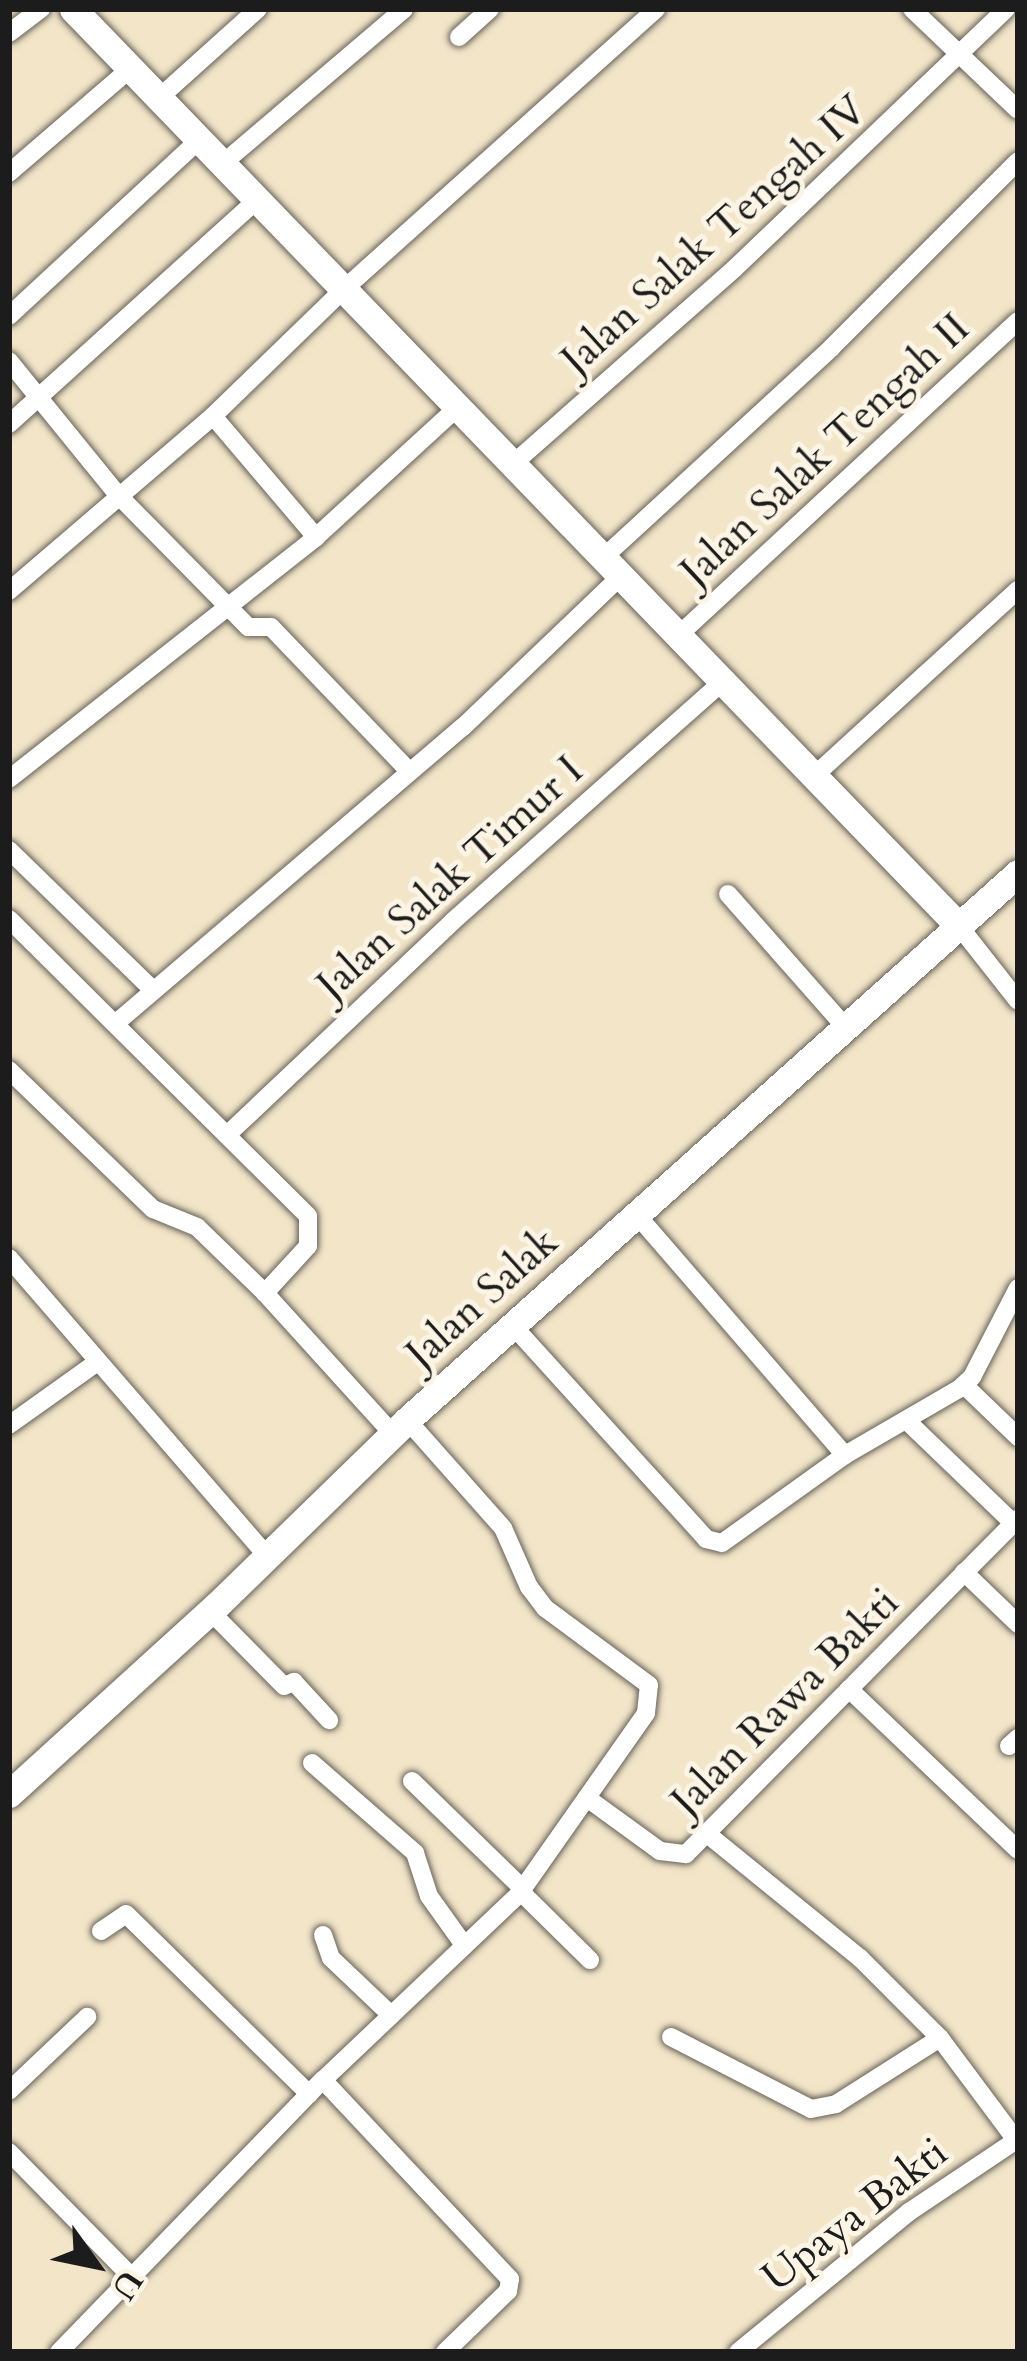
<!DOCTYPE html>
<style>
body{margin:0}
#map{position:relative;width:1027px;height:2361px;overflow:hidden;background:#f2e5c8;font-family:Cardo,serif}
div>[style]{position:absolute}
.roads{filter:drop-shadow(0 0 3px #676258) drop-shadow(0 0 3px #676258)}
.street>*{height:18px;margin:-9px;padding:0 9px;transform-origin:9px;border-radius:9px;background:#fff}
.secondary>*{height:27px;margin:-13.5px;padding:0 13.5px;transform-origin:13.5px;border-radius:13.5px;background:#fff}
span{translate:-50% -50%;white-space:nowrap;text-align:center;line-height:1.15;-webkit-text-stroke:10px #fcf5e5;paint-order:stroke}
.street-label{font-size:42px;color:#1c1c1c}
.frame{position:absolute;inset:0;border:12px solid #1c1c1c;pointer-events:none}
.north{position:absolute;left:36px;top:2205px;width:120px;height:120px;-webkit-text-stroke:9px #fcf5e5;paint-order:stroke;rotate:123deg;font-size:33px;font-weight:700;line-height:48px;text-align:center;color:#1c1c1c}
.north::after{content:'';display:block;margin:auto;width:42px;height:54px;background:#1c1c1c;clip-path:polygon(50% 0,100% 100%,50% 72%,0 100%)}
</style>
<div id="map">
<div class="roads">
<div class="street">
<i style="left:912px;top:9px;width:146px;rotate:43.6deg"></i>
<i style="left:9px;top:33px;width:40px;rotate:-37deg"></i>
<i style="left:459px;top:37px;width:42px;rotate:-42.1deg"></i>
<i style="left:159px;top:98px;width:133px;rotate:-42deg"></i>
<i style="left:221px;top:165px;width:240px;rotate:-40.4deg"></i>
<i style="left:9px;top:173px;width:160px;rotate:-40.7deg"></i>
<i style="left:9px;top:316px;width:256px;rotate:-42.8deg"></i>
<i style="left:9px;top:361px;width:171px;rotate:50.9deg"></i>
<i style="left:117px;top:494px;width:187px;rotate:45.4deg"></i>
<i style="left:248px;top:627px;width:23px"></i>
<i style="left:271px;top:627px;width:198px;rotate:46.2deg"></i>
<i style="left:213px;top:416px;width:159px;rotate:49.6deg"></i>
<i style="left:9px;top:424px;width:333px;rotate:-42.1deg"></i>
<i style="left:514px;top:463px;width:293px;rotate:-41.4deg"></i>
<i style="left:734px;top:269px;width:376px;rotate:-43.7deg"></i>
<i style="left:604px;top:557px;width:309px;rotate:-42.6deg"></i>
<i style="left:831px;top:348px;width:264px;rotate:-45deg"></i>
<i style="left:9px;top:591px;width:269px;rotate:-40.6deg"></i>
<i style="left:213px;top:416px;width:181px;rotate:-44.1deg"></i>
<i style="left:343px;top:290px;width:421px;rotate:-41.9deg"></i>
<i style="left:681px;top:633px;width:459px;rotate:-42.8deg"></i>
<i style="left:814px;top:776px;width:276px;rotate:-42.4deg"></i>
<i style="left:9px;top:779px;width:391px;rotate:-38.2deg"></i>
<i style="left:316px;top:537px;width:194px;rotate:-42.5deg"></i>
<i style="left:9px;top:850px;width:199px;rotate:44.2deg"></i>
<i style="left:728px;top:894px;width:180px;rotate:48.6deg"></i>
<i style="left:9px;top:919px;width:421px;rotate:44.8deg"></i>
<i style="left:308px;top:1216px;width:30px;rotate:90deg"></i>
<i style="left:308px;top:1246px;width:64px;rotate:132.5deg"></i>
<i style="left:265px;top:1293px;width:190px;rotate:47.8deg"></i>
<i style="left:959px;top:926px;width:95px;rotate:51.8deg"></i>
<i style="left:116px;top:1023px;width:456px;rotate:-40.5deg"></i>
<i style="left:463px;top:727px;width:221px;rotate:-43.7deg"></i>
<i style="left:9px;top:1070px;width:200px;rotate:44deg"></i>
<i style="left:153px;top:1209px;width:48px;rotate:22.2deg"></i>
<i style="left:197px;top:1227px;width:95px;rotate:44.1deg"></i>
<i style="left:227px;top:1135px;width:311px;rotate:-43.4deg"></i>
<i style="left:453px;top:921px;width:365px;rotate:-41.6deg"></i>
<i style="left:636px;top:1214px;width:319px;rotate:49.1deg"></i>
<i style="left:9px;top:1258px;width:394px;rotate:49.1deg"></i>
<i style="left:515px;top:1328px;width:285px;rotate:47.8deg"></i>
<i style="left:706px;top:1539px;width:16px;rotate:14deg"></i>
<i style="left:722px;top:1543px;width:151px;rotate:-35.6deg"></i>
<i style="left:845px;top:1455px;width:132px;rotate:-30.1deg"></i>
<i style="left:959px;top:1389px;width:18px;rotate:-43deg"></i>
<i style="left:972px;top:1377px;width:100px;rotate:-62.7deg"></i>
<i style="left:964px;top:1385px;width:75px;rotate:43.9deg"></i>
<i style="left:906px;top:1420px;width:149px;rotate:43.9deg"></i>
<i style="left:9px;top:1425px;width:107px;rotate:-35.5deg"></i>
<i style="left:964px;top:1572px;width:75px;rotate:43.9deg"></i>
<i style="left:210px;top:1611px;width:105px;rotate:45.4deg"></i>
<i style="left:284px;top:1686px;width:11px;rotate:-22deg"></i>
<i style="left:294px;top:1682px;width:52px;rotate:47.4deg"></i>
<i style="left:849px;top:1689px;width:233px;rotate:43.6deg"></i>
<i style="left:1009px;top:1746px;width:12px;rotate:-42deg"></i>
<i style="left:312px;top:1763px;width:137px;rotate:41.1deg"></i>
<i style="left:415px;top:1853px;width:45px;rotate:72deg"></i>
<i style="left:429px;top:1896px;width:60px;rotate:54.5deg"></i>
<i style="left:412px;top:1781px;width:155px;rotate:44.2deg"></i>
<i style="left:587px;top:1798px;width:90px;rotate:36deg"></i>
<i style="left:660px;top:1851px;width:26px;rotate:7deg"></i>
<i style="left:686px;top:1854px;width:472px;rotate:-45.3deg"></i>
<i style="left:706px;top:1833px;width:198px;rotate:39.1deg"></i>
<i style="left:860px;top:1958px;width:113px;rotate:45deg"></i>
<i style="left:940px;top:2038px;width:127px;rotate:53.3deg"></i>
<i style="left:521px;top:1892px;width:97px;rotate:44.6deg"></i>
<i style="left:101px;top:1931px;width:30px;rotate:-34deg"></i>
<i style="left:126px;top:1914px;width:257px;rotate:44.5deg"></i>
<i style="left:323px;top:1935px;width:24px;rotate:71deg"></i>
<i style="left:331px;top:1958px;width:83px;rotate:43.5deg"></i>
<i style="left:671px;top:2037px;width:157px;rotate:27.2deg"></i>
<i style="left:811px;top:2109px;width:25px;rotate:-11deg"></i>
<i style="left:836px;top:2104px;width:123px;rotate:-32.4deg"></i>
<i style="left:323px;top:2080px;width:273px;rotate:46.8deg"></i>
<i style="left:510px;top:2279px;width:12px;rotate:99deg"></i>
<i style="left:508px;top:2291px;width:88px;rotate:135.9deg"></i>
<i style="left:9px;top:2091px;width:108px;rotate:-43.5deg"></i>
<i style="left:9px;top:2152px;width:175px;rotate:45.5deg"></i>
<i style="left:59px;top:2352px;width:379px;rotate:-45.9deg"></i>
<i style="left:323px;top:2080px;width:270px;rotate:-43.5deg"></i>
<i style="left:519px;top:1894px;width:221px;rotate:-54.9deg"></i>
<i style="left:646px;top:1713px;width:28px;rotate:-84deg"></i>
<i style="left:649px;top:1685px;width:129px;rotate:-143.5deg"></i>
<i style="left:545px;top:1608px;width:26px;rotate:-127deg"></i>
<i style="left:529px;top:1587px;width:64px;rotate:-113.8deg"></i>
<i style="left:503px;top:1528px;width:144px;rotate:-131.6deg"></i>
<i style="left:738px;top:2352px;width:221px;rotate:-39.3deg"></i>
<i style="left:909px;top:2212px;width:131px;rotate:-33.8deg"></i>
</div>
<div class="secondary">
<i style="left:73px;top:9px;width:1275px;rotate:45.99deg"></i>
<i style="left:9px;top:1794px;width:281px;rotate:-42.3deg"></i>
<i style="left:217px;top:1605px;width:265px;rotate:-44.2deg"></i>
<i style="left:407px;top:1420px;width:820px;rotate:-41.84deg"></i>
</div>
</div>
<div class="street-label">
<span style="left:714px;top:235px;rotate:-42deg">Jalan Salak Tengah IV</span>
<span style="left:825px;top:450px;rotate:-43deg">Jalan Salak Tengah II</span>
<span style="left:450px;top:878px;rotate:-42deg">Jalan Salak Timur I</span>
<span style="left:482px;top:1298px;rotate:-42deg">Jalan Salak</span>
<span style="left:785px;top:1702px;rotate:-45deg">Jalan Rawa Bakti</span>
<span style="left:855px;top:2215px;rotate:-38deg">Upaya Bakti</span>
</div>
<div class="frame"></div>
<div class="north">U</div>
</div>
